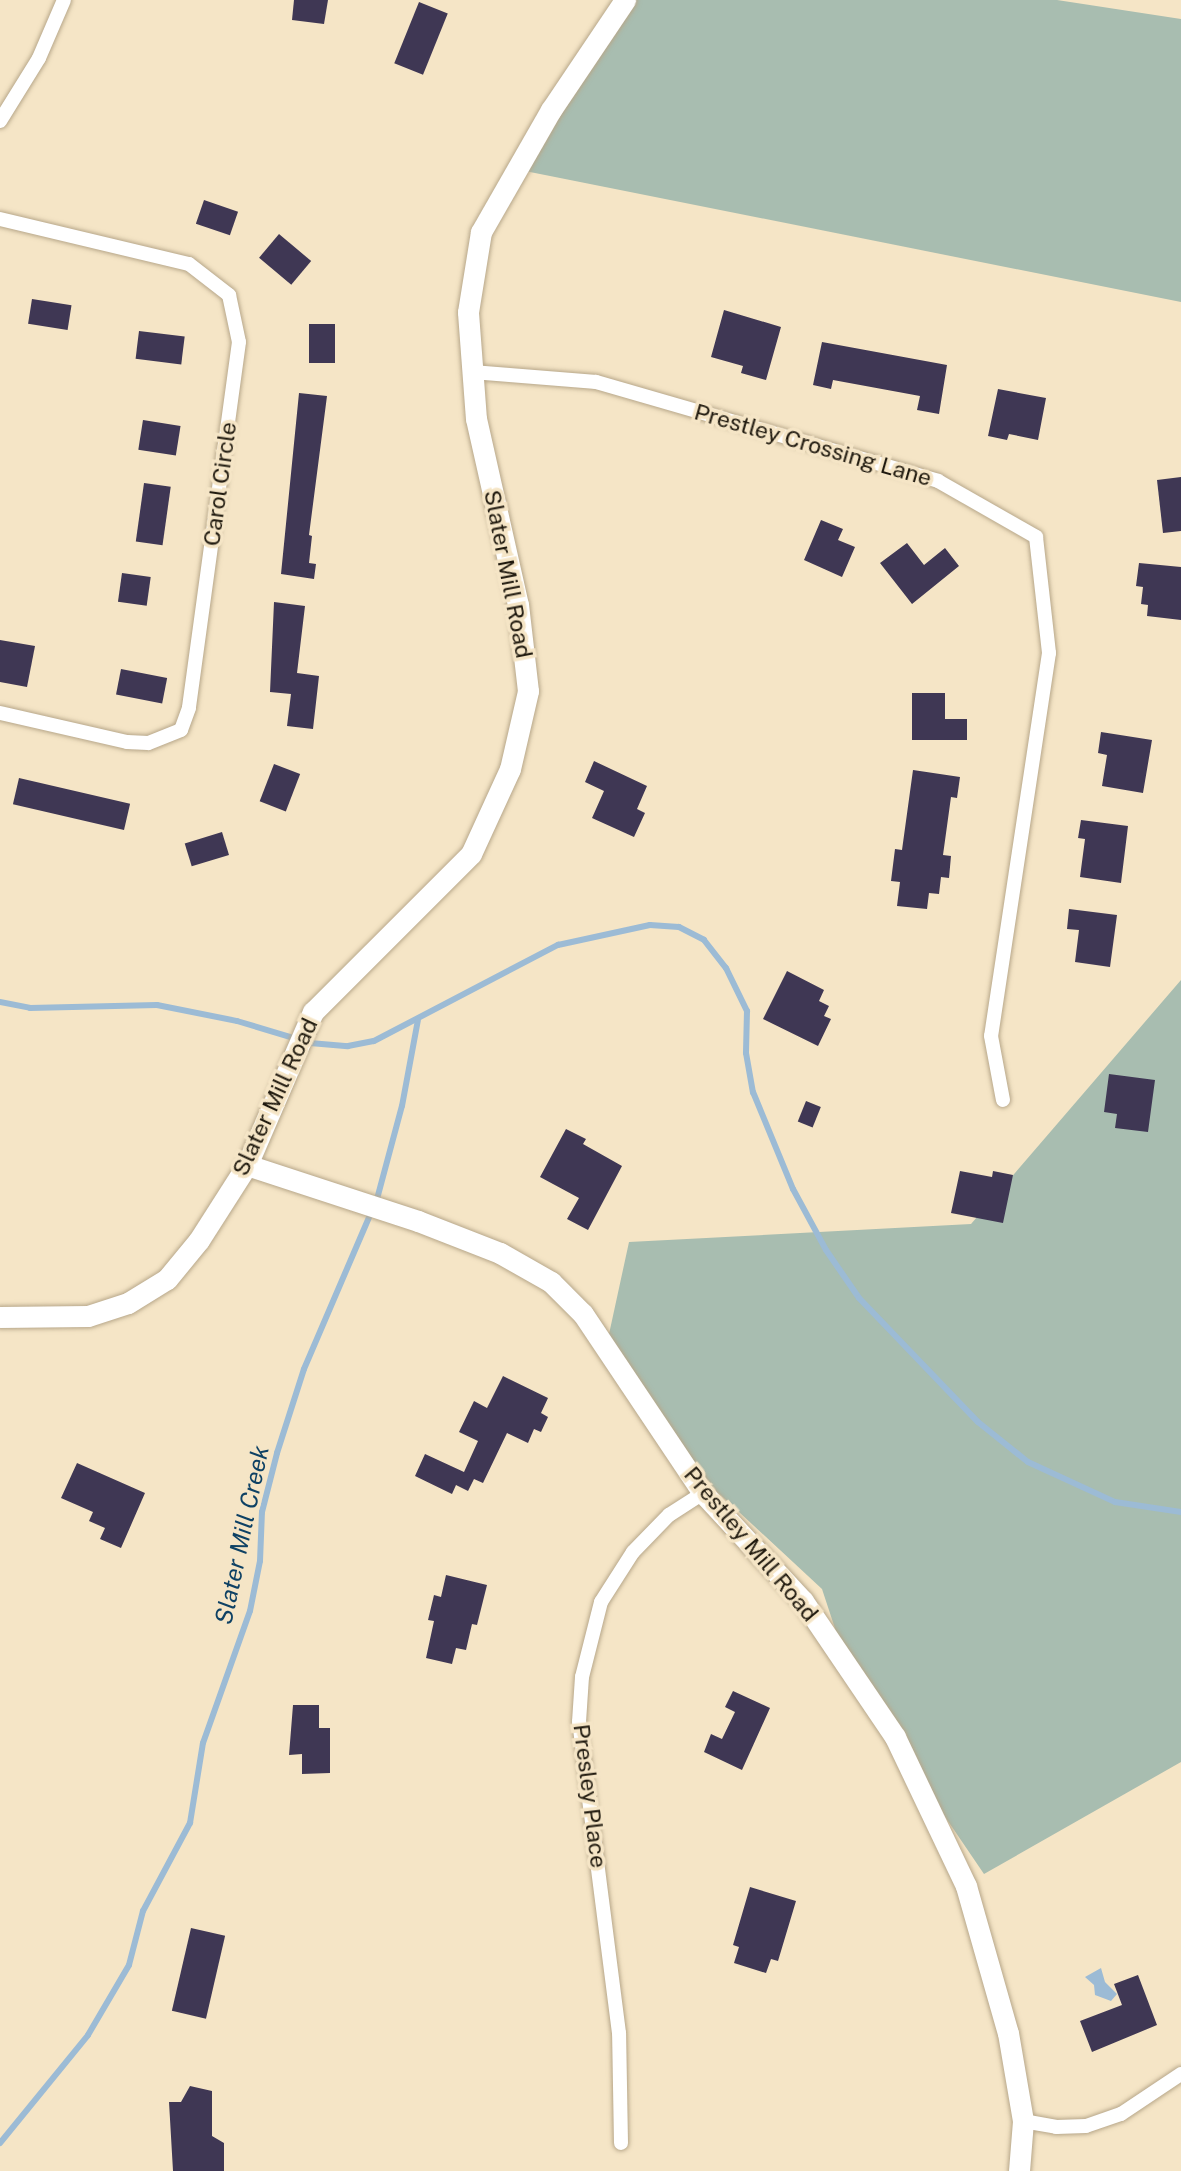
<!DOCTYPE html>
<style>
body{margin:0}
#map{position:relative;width:1181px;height:2171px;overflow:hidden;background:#f5e5c6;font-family:"Public Sans",sans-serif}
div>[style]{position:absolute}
.green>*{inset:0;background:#a8bdb0}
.water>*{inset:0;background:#9cbbd5}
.stream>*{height:6px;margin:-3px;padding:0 3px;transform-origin:3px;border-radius:3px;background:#9cbbd5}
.building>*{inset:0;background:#3f3754;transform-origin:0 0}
.roads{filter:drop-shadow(0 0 2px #b7a78a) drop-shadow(0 0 2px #b7a78a)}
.street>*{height:14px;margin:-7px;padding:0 7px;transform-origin:7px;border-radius:7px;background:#fff}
.secondary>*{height:21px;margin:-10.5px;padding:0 10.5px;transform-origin:10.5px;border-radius:10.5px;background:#fff}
span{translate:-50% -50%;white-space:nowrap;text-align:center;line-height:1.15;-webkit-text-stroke:7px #f5e5c6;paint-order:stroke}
.street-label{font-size:23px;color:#1f190e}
.water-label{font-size:24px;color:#0e4164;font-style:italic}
</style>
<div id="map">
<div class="green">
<i style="clip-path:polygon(625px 0,1057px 0,1181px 19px,1181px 302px,515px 169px)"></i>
<i style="clip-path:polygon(1181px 980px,1181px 1762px,984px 1874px,852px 1680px,822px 1589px,698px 1474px,606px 1348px,629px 1242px,971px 1224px)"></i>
</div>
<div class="water">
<i style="clip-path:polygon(1101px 1968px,1105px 1982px,1117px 1994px,1111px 2001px,1095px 1995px,1094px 1985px,1085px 1977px)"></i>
</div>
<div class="stream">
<i style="left:0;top:1002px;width:31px;rotate:11deg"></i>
<i style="left:30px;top:1008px;width:127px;rotate:-1.4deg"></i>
<i style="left:157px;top:1005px;width:82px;rotate:11.3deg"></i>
<i style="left:237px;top:1021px;width:76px;rotate:16.8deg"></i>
<i style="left:310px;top:1043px;width:38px;rotate:5deg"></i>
<i style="left:348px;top:1046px;width:26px;rotate:-11deg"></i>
<i style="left:374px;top:1041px;width:208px;rotate:-27.6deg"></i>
<i style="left:558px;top:945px;width:94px;rotate:-12.3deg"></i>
<i style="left:650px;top:925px;width:29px;rotate:4deg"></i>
<i style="left:679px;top:927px;width:28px;rotate:27deg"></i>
<i style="left:704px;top:940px;width:36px;rotate:52deg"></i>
<i style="left:726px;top:968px;width:48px;rotate:64deg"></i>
<i style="left:747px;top:1011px;width:42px;rotate:91.4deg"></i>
<i style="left:746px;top:1053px;width:40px;rotate:80deg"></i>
<i style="left:753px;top:1092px;width:105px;rotate:67.6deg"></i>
<i style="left:793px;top:1189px;width:69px;rotate:61.6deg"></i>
<i style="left:826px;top:1250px;width:58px;rotate:55.5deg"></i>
<i style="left:859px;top:1298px;width:172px;rotate:46.2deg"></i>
<i style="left:978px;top:1422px;width:64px;rotate:38.7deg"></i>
<i style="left:1028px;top:1462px;width:96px;rotate:24.7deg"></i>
<i style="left:1115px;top:1502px;width:67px;rotate:8.6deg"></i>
<i style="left:0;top:2143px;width:139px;rotate:-50.8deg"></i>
<i style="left:88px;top:2035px;width:81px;rotate:-59.6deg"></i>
<i style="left:129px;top:1965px;width:56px;rotate:-75.5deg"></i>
<i style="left:143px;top:1911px;width:100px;rotate:-61.9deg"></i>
<i style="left:190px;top:1823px;width:81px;rotate:-80.8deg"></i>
<i style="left:203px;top:1743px;width:140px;rotate:-70.4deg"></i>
<i style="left:250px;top:1611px;width:51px;rotate:-78.7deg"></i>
<i style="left:260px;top:1561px;width:49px;rotate:-87.7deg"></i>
<i style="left:262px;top:1512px;width:61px;rotate:-75.7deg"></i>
<i style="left:277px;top:1453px;width:88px;rotate:-72.2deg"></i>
<i style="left:304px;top:1369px;width:185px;rotate:-66.8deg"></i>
<i style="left:377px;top:1199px;width:96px;rotate:-75deg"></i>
<i style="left:402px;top:1106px;width:87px;rotate:-79.5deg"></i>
</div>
<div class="building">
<i style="clip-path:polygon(294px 0,328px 0,324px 24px,292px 20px)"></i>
<i style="left:419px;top:2px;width:31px;height:66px;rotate:22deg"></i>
<i style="left:204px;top:200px;width:36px;height:25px;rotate:19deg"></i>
<i style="left:279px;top:234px;width:42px;height:31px;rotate:40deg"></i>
<i style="left:32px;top:299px;width:40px;height:25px;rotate:9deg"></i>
<i style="clip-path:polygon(724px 310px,781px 327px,766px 380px,741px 373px,743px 366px,711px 357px)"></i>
<i style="left:309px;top:324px;width:26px;height:39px"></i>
<i style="left:139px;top:331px;width:46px;height:28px;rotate:7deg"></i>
<i style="clip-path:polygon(822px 342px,947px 365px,939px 414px,917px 410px,920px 396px,833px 380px,831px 389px,813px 385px)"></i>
<i style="clip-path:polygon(998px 389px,1046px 398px,1038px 440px,1009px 434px,1007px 440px,988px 436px)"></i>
<i style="clip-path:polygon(299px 393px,327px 396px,309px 535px,312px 536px,309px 563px,316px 564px,314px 579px,281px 574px)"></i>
<i style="left:143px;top:420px;width:38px;height:30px;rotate:9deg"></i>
<i style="clip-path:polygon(1181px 477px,1181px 531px,1163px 533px,1157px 480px)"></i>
<i style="left:144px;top:483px;width:27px;height:59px;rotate:8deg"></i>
<i style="clip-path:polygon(821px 520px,843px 529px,838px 540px,855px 547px,842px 577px,804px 560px)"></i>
<i style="clip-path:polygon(907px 543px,924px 565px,945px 548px,959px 566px,912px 604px,880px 563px)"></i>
<i style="clip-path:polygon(1139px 563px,1181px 567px,1181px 620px,1147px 616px,1148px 605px,1141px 604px,1143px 587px,1136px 586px)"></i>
<i style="left:122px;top:573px;width:29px;height:29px;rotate:8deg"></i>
<i style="clip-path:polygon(274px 602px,305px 606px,297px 673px,319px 676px,313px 729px,287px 726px,291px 694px,270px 692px)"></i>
<i style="clip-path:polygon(0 640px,35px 646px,27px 687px,0 682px)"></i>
<i style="left:121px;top:669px;width:47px;height:26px;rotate:11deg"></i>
<i style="clip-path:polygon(912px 693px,945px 693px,945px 719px,967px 719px,967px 740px,912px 740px)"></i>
<i style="clip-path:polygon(1101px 732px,1152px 740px,1143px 793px,1102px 786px,1107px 755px,1098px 753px)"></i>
<i style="clip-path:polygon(594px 761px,647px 786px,637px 809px,645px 813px,634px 837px,592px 818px,604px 791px,585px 782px)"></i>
<i style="left:274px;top:764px;width:28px;height:40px;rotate:21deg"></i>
<i style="clip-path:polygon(913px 770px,960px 777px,957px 798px,951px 797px,943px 855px,951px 856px,949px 878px,941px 877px,939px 894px,929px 893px,927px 909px,897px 906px,900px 882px,891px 881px,895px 849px,902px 850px)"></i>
<i style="left:19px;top:778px;width:114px;height:27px;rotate:13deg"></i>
<i style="clip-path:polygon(1081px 820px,1128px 826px,1121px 883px,1080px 877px,1085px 839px,1078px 838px)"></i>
<i style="left:222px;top:832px;width:24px;height:39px;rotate:73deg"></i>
<i style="clip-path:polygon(1069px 909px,1117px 915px,1110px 967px,1075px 962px,1079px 930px,1067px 929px)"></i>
<i style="clip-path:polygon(787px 971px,824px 990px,819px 1001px,829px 1006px,824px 1016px,831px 1019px,818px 1046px,763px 1019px)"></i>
<i style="clip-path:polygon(1109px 1074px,1155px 1080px,1148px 1132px,1115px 1128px,1117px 1114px,1104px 1112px)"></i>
<i style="left:806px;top:1101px;width:16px;height:22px;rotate:22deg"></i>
<i style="clip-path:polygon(566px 1129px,586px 1139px,583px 1144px,622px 1166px,588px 1230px,567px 1219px,579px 1198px,540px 1177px)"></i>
<i style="clip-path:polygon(960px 1171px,992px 1177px,993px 1171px,1013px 1175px,1003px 1223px,951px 1213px)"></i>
<i style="clip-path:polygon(503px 1376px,548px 1398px,541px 1413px,548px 1417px,541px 1432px,534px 1429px,528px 1443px,507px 1433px,483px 1483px,474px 1479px,468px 1491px,456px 1485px,452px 1494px,415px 1476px,425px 1454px,464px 1472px,478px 1441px,459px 1432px,474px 1401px,487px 1408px)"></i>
<i style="clip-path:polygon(77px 1463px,145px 1493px,121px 1548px,100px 1539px,105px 1528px,89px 1521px,93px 1512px,61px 1498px)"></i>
<i style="clip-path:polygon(446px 1575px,487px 1585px,477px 1625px,472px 1624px,466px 1650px,456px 1648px,452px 1664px,426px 1658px,434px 1621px,428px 1620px,434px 1595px,441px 1597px)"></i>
<i style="clip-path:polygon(733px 1691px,770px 1708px,742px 1770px,704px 1752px,711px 1734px,722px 1739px,735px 1712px,725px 1707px)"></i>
<i style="clip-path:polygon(293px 1705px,319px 1705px,319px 1728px,330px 1728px,330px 1773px,302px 1774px,302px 1754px,289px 1755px)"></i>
<i style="clip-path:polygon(750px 1887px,796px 1901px,778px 1961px,771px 1959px,766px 1973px,734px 1963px,739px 1947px,733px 1945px)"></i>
<i style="left:191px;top:1928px;width:35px;height:85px;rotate:13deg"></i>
<i style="clip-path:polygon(1138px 1975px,1157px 2025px,1092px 2052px,1080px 2021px,1122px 2005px,1114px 1984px)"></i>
<i style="clip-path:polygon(190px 2086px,212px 2091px,212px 2136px,224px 2143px,224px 2171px,173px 2171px,169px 2102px,181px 2102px)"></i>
</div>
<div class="roads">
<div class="street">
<i style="left:0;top:121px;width:74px;rotate:-58.2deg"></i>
<i style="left:39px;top:58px;width:63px;rotate:-66.7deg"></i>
<i style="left:0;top:219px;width:194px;rotate:13.4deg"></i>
<i style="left:189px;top:264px;width:51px;rotate:37.8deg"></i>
<i style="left:229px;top:295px;width:48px;rotate:78deg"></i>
<i style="left:239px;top:342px;width:369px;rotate:97.8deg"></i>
<i style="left:189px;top:708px;width:23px;rotate:110deg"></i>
<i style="left:181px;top:730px;width:35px;rotate:158deg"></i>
<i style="left:148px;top:743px;width:21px;rotate:-177deg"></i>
<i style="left:127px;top:742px;width:130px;rotate:-167.1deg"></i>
<i style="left:473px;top:372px;width:123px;rotate:4.6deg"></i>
<i style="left:596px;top:382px;width:356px;rotate:16.1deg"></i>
<i style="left:938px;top:481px;width:113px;rotate:29.7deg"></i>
<i style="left:1036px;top:537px;width:117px;rotate:83.6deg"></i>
<i style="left:1049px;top:653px;width:387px;rotate:98.6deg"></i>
<i style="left:991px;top:1036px;width:65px;rotate:79.4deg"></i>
<i style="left:1023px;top:2121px;width:34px;rotate:10deg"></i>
<i style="left:1056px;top:2127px;width:30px;rotate:-2deg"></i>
<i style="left:1086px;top:2126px;width:37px;rotate:-19deg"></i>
<i style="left:1121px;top:2114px;width:72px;rotate:-33.7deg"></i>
<i style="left:621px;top:2143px;width:110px;rotate:-91deg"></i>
<i style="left:619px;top:2033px;width:314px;rotate:-97.3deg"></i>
<i style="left:579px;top:1722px;width:45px;rotate:-86.2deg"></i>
<i style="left:582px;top:1677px;width:77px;rotate:-75.8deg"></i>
<i style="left:601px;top:1602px;width:59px;rotate:-57.4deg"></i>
<i style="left:633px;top:1552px;width:52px;rotate:-45.8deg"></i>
<i style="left:669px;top:1515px;width:40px;rotate:-32.9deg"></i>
</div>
<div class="secondary">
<i style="left:247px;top:1165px;width:180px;rotate:18.1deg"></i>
<i style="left:418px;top:1221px;width:88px;rotate:21.3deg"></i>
<i style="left:500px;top:1253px;width:59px;rotate:29.6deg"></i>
<i style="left:551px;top:1282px;width:45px;rotate:45deg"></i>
<i style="left:583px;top:1314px;width:216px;rotate:56.2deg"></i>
<i style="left:703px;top:1493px;width:147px;rotate:47.2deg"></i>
<i style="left:803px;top:1601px;width:164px;rotate:55.9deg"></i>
<i style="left:895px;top:1737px;width:165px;rotate:64.5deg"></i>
<i style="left:966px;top:1886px;width:153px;rotate:74.1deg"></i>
<i style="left:1008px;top:2033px;width:89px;rotate:80.3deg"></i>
<i style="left:1023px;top:2121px;width:50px;rotate:94.6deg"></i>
<i style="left:0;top:1317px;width:88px;rotate:-0.7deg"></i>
<i style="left:88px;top:1316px;width:42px;rotate:-18deg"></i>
<i style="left:128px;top:1303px;width:46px;rotate:-31.6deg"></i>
<i style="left:167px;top:1279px;width:50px;rotate:-50.6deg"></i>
<i style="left:199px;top:1240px;width:89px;rotate:-57.4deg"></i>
<i style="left:247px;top:1165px;width:167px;rotate:-66.7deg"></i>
<i style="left:313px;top:1012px;width:223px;rotate:-45deg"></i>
<i style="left:471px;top:854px;width:94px;rotate:-65.4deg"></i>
<i style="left:510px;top:769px;width:80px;rotate:-77deg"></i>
<i style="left:528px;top:691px;width:87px;rotate:-96.6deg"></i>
<i style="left:518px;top:605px;width:191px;rotate:-102.7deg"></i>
<i style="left:476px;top:419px;width:107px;rotate:-94.3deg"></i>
<i style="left:468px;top:312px;width:81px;rotate:-80.8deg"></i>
<i style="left:481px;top:232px;width:141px;rotate:-60.2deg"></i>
<i style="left:551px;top:110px;width:133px;rotate:-56.1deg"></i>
</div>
</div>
<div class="street-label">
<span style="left:813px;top:445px;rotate:16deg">Prestley Crossing Lane</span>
<span style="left:220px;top:484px;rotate:-82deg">Carol Circle</span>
<span style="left:508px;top:574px;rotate:79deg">Slater Mill Road</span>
<span style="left:275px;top:1097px;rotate:-65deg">Slater Mill Road</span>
<span style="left:751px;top:1544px;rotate:50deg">Prestley Mill Road</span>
<span style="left:590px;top:1796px;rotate:83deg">Presley Place</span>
</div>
<div class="water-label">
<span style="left:242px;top:1535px;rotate:-78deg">Slater Mill Creek</span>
</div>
</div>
